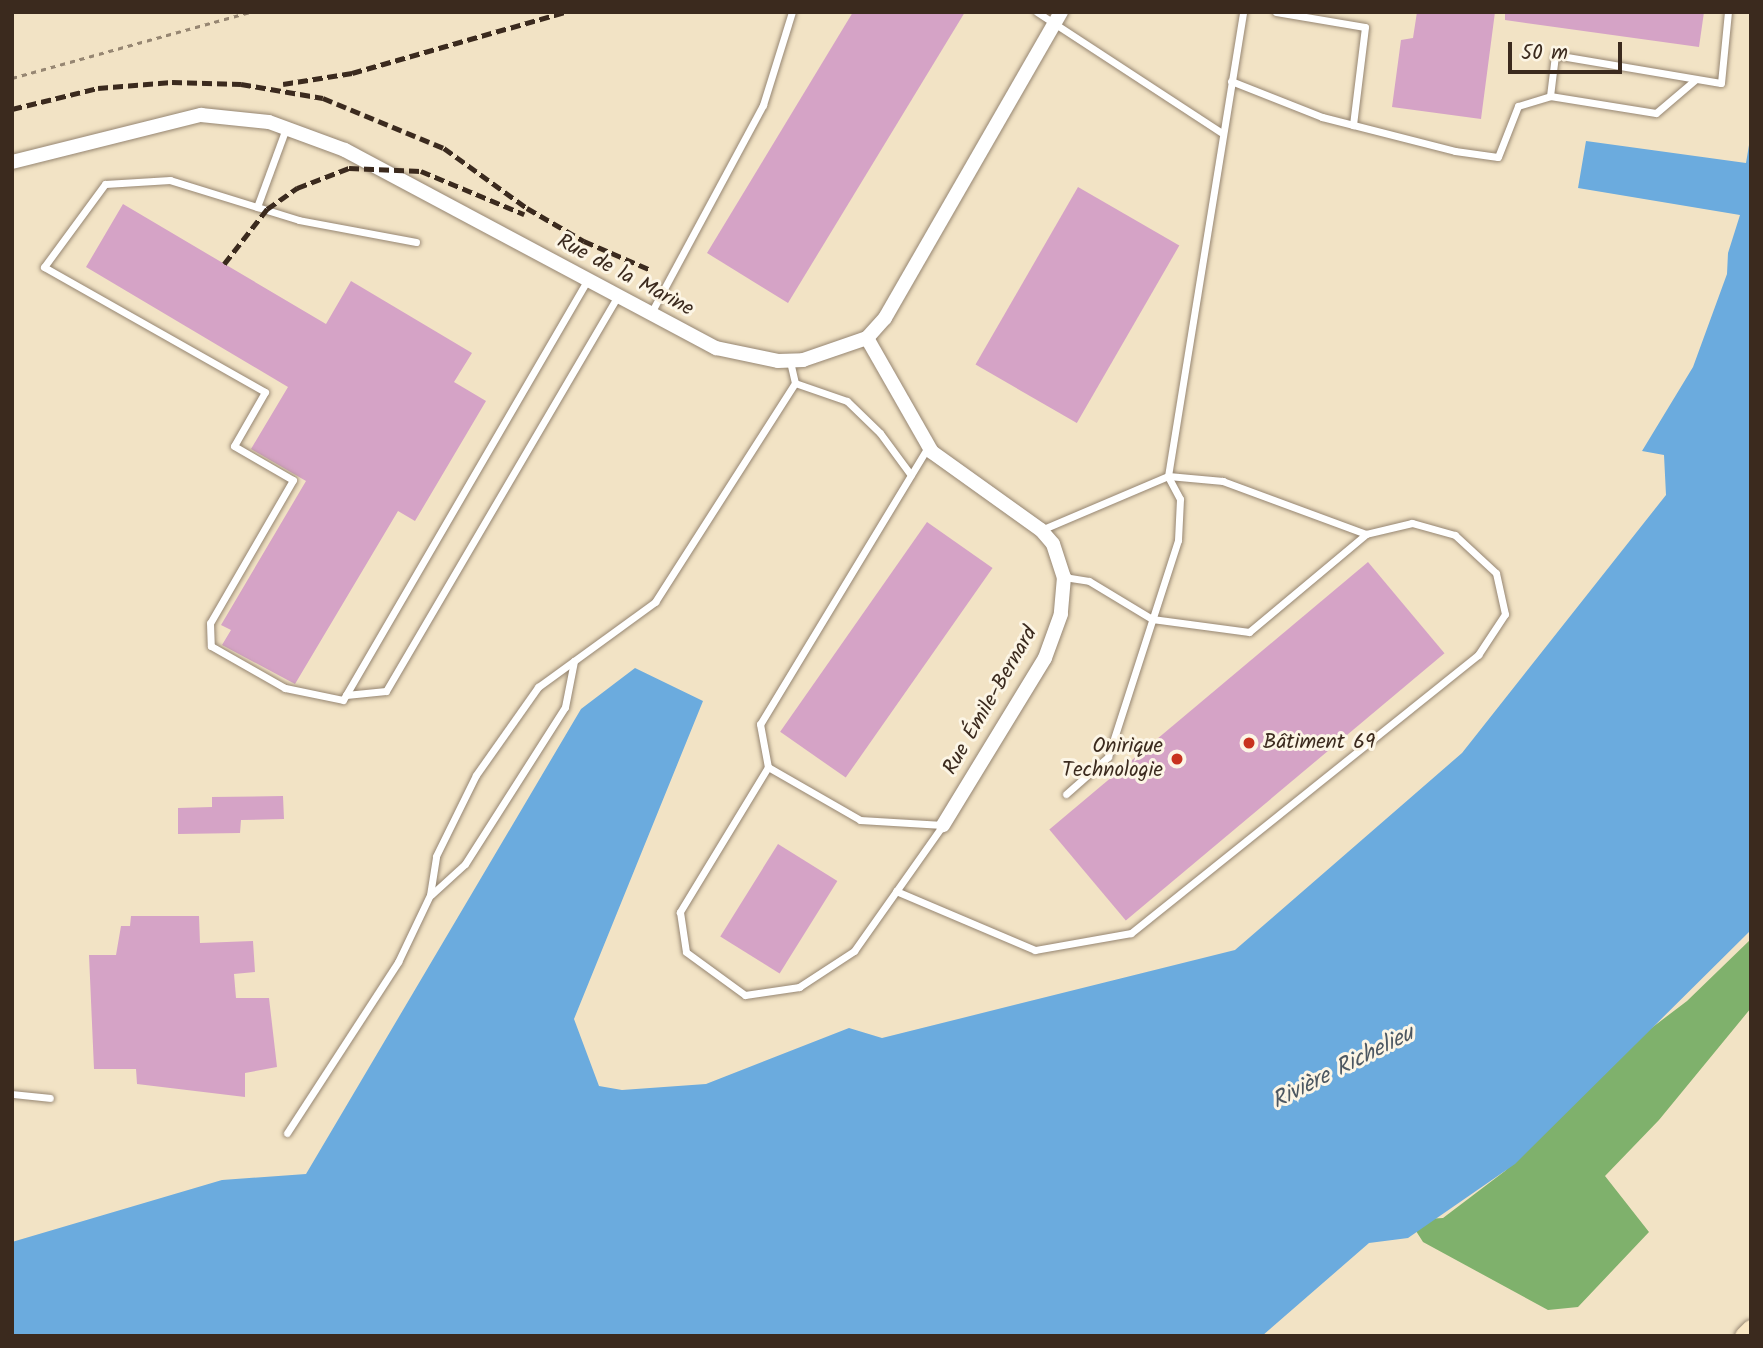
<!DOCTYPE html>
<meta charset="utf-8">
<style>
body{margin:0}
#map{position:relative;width:1763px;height:1348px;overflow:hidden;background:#f2e3c5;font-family:Kalam,sans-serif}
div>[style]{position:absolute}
.forest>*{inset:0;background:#7fb16c}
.water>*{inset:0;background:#6babde}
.building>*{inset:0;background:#d5a3c6;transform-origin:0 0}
.path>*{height:2.5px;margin-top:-1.25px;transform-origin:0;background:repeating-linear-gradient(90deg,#968672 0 5px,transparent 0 10px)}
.roads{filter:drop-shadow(0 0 2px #968672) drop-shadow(0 0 2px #968672)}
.lane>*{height:7px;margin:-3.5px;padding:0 3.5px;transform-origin:3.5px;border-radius:3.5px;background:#fff}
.street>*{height:14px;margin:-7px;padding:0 7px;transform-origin:7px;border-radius:7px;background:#fff}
.secondary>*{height:19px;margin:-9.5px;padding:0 9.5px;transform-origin:9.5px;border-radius:9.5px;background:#fae7c3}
.rail>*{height:4.5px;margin-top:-2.25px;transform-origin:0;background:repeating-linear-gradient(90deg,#3b2a1e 0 10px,transparent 0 15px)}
.dots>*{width:19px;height:19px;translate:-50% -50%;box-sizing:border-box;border:4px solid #fcf5e5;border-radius:50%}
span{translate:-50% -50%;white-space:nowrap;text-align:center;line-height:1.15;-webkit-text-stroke:6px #fcf5e5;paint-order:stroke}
.street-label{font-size:21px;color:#3b2a1e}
.poi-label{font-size:21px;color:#3b2a1e}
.left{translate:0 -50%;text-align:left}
.right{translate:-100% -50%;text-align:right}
.water-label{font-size:23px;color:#4c5761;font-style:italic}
.frame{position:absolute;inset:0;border:14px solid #3b2a1e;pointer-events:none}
.scale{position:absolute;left:1508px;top:42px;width:114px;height:32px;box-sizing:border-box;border:4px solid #3b2a1e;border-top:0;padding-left:9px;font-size:21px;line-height:24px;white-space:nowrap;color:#3b2a1e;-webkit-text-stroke:5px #fcf5e5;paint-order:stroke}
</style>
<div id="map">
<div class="forest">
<i style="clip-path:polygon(1751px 939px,1751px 1008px,1659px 1120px,1605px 1176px,1649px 1232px,1578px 1307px,1548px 1310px,1423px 1242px,1409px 1220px,1443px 1218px,1505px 1171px,1612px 1058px,1687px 1001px)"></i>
</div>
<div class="water">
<i style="clip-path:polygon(1751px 133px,1751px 930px,1515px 1164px,1408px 1238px,1369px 1243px,1262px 1336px,12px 1336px,12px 1242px,222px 1180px,306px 1174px,581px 709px,635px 668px,703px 701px,574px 1019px,599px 1086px,622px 1090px,706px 1084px,849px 1028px,882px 1038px,1235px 950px,1462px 753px,1666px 495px,1664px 455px,1642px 451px,1693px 367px,1727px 274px,1728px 253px,1740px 215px,1578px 188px,1586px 141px,1746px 163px)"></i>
</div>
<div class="building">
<i style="clip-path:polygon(853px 12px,965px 12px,788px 303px,707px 253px)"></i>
<i style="clip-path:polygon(1417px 12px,1495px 12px,1481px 119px,1392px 107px,1401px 40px,1413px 38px)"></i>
<i style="clip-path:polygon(1505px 12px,1704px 12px,1699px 47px,1505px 20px)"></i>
<i style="left:1078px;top:187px;width:117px;height:205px;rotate:30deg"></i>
<i style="clip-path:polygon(123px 204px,326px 324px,351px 281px,472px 353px,454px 382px,486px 401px,415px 521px,398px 511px,295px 684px,222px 645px,231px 630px,221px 625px,306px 481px,251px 449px,288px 387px,86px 267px)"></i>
<i style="left:927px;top:522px;width:80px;height:256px;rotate:35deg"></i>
<i style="left:1368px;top:562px;width:119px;height:416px;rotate:50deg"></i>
<i style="clip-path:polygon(283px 796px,284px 819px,241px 820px,240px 833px,178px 834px,178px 808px,212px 807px,212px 797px)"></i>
<i style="left:778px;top:844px;width:70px;height:109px;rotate:32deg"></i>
<i style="clip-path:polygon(131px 916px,199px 916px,200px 943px,253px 941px,255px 972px,234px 974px,236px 998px,269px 998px,277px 1067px,245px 1073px,245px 1097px,137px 1084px,136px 1069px,94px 1069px,89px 955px,116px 955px,121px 926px,130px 926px)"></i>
</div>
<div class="path">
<i style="left:12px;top:78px;width:247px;rotate:-15.5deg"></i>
</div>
<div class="roads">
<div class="lane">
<i style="left:1037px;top:12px;width:221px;rotate:33.2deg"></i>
<i style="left:1276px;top:12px;width:90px;rotate:9.6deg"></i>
<i style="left:1365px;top:27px;width:99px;rotate:97deg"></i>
<i style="left:1231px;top:81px;width:98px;rotate:21.6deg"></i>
<i style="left:1322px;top:117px;width:137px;rotate:14.3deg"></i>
<i style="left:1455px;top:151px;width:43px;rotate:7.9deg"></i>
<i style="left:1498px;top:157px;width:55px;rotate:-68.6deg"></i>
<i style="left:1518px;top:106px;width:34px;rotate:-17deg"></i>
<i style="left:1550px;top:96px;width:41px;rotate:-83deg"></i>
<i style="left:1555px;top:55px;width:168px;rotate:9.6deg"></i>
<i style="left:1721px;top:83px;width:71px;rotate:-84.4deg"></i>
<i style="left:1550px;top:96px;width:107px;rotate:9.1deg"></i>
<i style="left:1656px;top:113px;width:52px;rotate:-40.4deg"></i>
<i style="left:257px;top:207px;width:84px;rotate:-69.8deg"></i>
<i style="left:416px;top:242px;width:119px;rotate:-169.4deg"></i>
<i style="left:299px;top:220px;width:135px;rotate:-162.8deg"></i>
<i style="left:170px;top:180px;width:65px;rotate:176.5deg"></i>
<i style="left:105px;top:184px;width:103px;rotate:126.3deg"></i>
<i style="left:44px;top:267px;width:254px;rotate:29.5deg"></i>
<i style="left:265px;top:392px;width:62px;rotate:119.9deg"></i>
<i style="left:234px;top:446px;width:68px;rotate:30deg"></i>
<i style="left:293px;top:480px;width:165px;rotate:120.1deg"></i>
<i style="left:210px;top:623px;width:23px;rotate:88deg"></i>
<i style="left:211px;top:646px;width:85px;rotate:29.6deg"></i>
<i style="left:285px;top:688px;width:59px;rotate:11.7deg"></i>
<i style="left:343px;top:700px;width:486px;rotate:-59.8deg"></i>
<i style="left:651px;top:313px;width:236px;rotate:-61.7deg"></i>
<i style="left:763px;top:105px;width:97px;rotate:-72.7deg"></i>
<i style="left:795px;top:383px;width:55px;rotate:19.1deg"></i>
<i style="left:847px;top:401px;width:46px;rotate:44.1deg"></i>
<i style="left:880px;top:433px;width:52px;rotate:53.6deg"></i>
<i style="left:928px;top:447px;width:324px;rotate:121.2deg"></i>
<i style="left:760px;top:724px;width:44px;rotate:79.5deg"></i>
<i style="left:768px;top:767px;width:106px;rotate:29.9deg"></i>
<i style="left:860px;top:820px;width:83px;rotate:3.4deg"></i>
<i style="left:1041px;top:530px;width:138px;rotate:-23deg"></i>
<i style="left:1168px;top:476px;width:470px;rotate:-80.8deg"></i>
<i style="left:1064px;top:577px;width:25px;rotate:9deg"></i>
<i style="left:1089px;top:581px;width:74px;rotate:31.1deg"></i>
<i style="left:1152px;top:619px;width:98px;rotate:7.6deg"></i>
<i style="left:1249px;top:632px;width:153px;rotate:-39.9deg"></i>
<i style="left:346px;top:695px;width:40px;rotate:-5.7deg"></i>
<i style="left:386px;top:691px;width:458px;rotate:-59.6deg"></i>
<i style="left:768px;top:767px;width:170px;rotate:121.3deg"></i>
<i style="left:680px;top:912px;width:40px;rotate:81.5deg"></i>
<i style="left:686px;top:952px;width:73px;rotate:36.1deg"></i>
<i style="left:745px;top:995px;width:55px;rotate:-8.4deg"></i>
<i style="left:799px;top:987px;width:66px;rotate:-33.2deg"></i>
<i style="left:854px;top:951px;width:154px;rotate:-54.8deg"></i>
<i style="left:1066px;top:794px;width:56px;rotate:-41.4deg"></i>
<i style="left:1108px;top:757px;width:228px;rotate:-72.1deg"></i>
<i style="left:1178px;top:540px;width:41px;rotate:-87.2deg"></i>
<i style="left:1180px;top:499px;width:26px;rotate:-118deg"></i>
<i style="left:896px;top:891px;width:151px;rotate:23deg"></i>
<i style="left:1035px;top:950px;width:97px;rotate:-10deg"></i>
<i style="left:1131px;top:933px;width:445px;rotate:-38.7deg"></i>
<i style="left:1478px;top:655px;width:49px;rotate:-56.6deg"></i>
<i style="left:1505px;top:614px;width:42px;rotate:-102.4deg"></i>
<i style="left:1496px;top:573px;width:56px;rotate:-137.2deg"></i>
<i style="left:1455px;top:535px;width:45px;rotate:-164.4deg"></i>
<i style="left:1412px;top:523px;width:47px;rotate:166.6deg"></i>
<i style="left:1366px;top:534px;width:153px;rotate:-159.7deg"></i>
<i style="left:1223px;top:481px;width:55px;rotate:-174.8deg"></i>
<i style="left:431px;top:895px;width:46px;rotate:-42.4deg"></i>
<i style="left:465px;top:864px;width:186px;rotate:-57.5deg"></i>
<i style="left:565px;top:707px;width:47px;rotate:-78.9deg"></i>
<i style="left:12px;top:1094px;width:38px;rotate:6deg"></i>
<i style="left:287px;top:1133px;width:204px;rotate:-57deg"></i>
<i style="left:398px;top:962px;width:74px;rotate:-64.5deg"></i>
<i style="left:430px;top:895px;width:39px;rotate:-81deg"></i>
<i style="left:436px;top:856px;width:90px;rotate:-63.7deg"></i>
<i style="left:476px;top:775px;width:108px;rotate:-54.8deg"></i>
<i style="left:538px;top:687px;width:145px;rotate:-36deg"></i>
<i style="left:655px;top:602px;width:260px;rotate:-57.4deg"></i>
<i style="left:795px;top:383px;width:23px;rotate:-103deg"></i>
</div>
<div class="street">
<i style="left:12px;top:162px;width:195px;rotate:-14deg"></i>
<i style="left:201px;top:115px;width:68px;rotate:5.9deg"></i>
<i style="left:269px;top:122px;width:81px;rotate:20.2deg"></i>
<i style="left:345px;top:150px;width:421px;rotate:28.1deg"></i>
<i style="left:716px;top:348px;width:63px;rotate:11.8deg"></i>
<i style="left:778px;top:361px;width:25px;rotate:-2deg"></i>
<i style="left:803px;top:360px;width:68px;rotate:-19deg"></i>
<i style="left:867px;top:338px;width:27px;rotate:-48deg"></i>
<i style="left:885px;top:318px;width:353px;rotate:-60.1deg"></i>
<i style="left:867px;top:338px;width:131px;rotate:60.3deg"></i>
<i style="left:932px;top:452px;width:134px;rotate:35.6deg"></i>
<i style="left:1041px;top:530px;width:18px;rotate:49deg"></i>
<i style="left:1053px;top:544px;width:35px;rotate:72deg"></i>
<i style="left:1064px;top:577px;width:37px;rotate:95deg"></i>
<i style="left:1061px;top:614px;width:47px;rotate:110deg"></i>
<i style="left:1045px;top:658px;width:196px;rotate:121.4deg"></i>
</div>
<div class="secondary">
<i style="left:1744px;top:1336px;width:10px;rotate:-45deg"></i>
</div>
</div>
<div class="rail">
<i style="left:283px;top:84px;width:70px;rotate:-9.1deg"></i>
<i style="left:352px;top:73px;width:222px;rotate:-16deg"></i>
<i style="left:12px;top:109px;width:89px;rotate:-13.7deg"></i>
<i style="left:98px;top:88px;width:74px;rotate:-4.6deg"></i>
<i style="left:172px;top:82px;width:69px;rotate:1.7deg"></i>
<i style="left:241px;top:84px;width:83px;rotate:9.7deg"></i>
<i style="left:323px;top:98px;width:131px;rotate:22.5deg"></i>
<i style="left:444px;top:148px;width:102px;rotate:35.9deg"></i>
<i style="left:527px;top:208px;width:66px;rotate:30.1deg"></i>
<i style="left:584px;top:241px;width:73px;rotate:23.4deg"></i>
<i style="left:224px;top:264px;width:70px;rotate:-52deg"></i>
<i style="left:267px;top:209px;width:37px;rotate:-35deg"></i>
<i style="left:297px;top:188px;width:56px;rotate:-21deg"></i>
<i style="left:349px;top:168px;width:72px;rotate:2.4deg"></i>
<i style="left:421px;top:171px;width:112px;rotate:22.7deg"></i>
</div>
<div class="dots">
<i style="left:1249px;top:743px;background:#c8321e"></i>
<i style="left:1177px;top:759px;background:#c8321e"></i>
</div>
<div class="street-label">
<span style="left:625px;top:276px;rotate:28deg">Rue de la Marine</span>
<span style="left:991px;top:701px;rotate:-60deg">Rue Émile-Bernard</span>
</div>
<div class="poi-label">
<span class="left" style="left:1263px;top:743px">Bâtiment 69</span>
<span class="right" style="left:1163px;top:759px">Onirique<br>Technologie</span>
</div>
<div class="water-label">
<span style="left:1343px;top:1068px;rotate:-27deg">Rivière Richelieu</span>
</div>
<div class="frame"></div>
<div class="scale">50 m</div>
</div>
